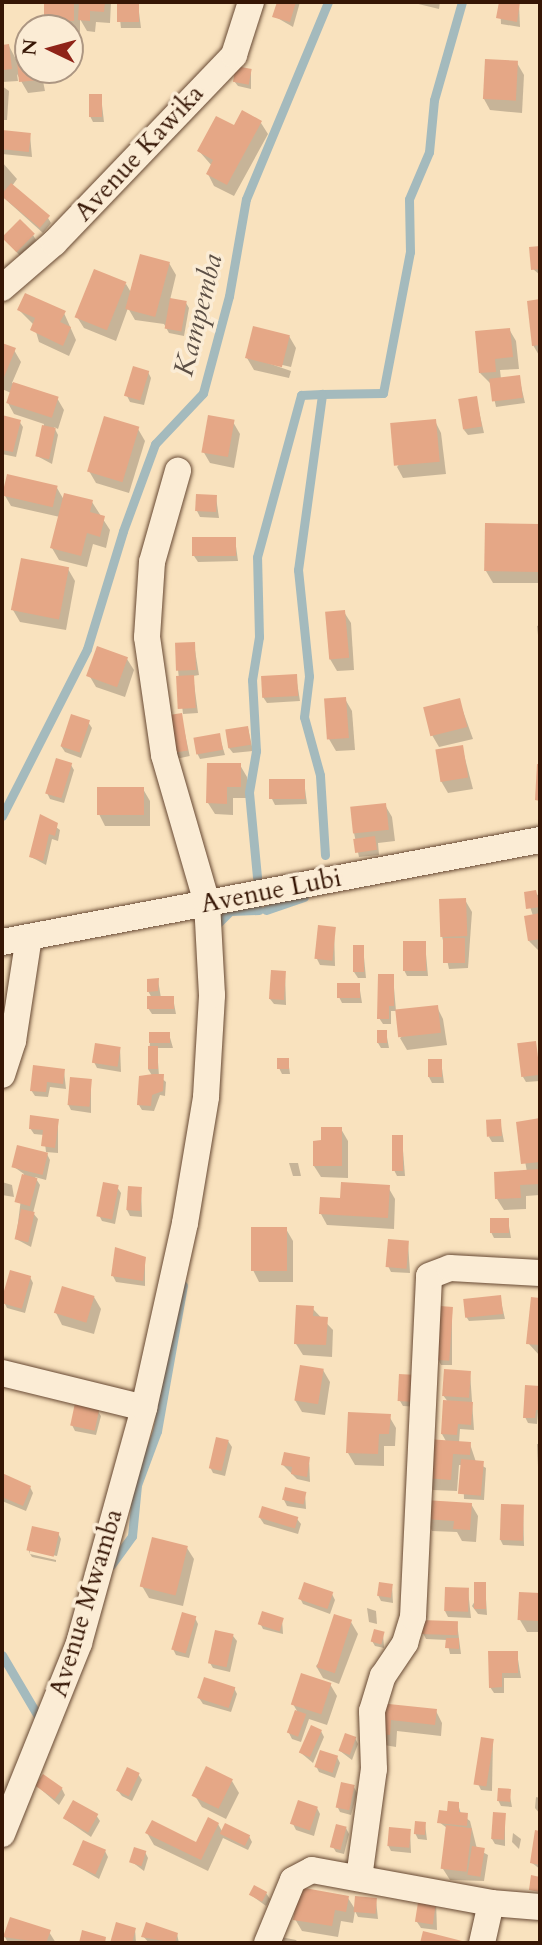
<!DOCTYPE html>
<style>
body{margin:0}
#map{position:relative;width:542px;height:1945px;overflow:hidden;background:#f9e2be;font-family:Cardo,serif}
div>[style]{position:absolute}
.shadow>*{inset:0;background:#0003;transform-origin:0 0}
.stream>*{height:9px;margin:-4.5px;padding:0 4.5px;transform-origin:4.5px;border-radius:4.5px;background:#a4babd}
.building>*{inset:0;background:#e5a786;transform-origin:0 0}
.roads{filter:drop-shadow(0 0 2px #674933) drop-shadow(0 0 2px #674933)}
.street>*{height:26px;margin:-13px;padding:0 13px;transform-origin:13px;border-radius:13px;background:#fbecd5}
span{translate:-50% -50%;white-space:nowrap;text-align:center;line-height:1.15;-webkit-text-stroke:7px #fbecd5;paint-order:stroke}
.street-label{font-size:26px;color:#361605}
.water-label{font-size:28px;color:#5c4f45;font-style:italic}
.frame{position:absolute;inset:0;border:4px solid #361605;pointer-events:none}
.north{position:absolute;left:14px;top:14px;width:70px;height:70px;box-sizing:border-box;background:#fbecd5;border:2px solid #ac9682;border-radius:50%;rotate:275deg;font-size:19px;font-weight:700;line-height:28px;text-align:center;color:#361605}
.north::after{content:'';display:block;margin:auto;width:24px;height:32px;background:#8f2418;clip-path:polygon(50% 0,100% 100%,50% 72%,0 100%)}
</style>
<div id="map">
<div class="shadow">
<i style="clip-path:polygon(46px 2px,111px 2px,110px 23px,96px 22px,95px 32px,87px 31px,80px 19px,80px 32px,51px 28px)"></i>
<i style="clip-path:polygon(118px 2px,138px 4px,141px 28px,121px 28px)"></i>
<i style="clip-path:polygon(278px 2px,300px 2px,293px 27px,274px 16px)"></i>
<i style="clip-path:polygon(410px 2px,440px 2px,439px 9px)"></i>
<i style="clip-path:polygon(500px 2px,519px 4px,520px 27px,501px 24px)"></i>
<i style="clip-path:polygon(9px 46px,19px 65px,28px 52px,28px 70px,60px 70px,61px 78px,43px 81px,45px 91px,28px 93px,17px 74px,18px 81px,2px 82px,2px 47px)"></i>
<i style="clip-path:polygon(517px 63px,524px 75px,522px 113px,490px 110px,484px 99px)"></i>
<i style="clip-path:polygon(251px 71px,251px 89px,238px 86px,234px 81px)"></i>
<i style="clip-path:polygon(2px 86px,9px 91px,7px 120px,2px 120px)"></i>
<i style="clip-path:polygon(101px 96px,104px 122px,93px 122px,90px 116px)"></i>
<i style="clip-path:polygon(261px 123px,268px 134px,234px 196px,214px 186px,208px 174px,212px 166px,199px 151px,234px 128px)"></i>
<i style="clip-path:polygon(2px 132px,30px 135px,32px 157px,2px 154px)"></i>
<i style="clip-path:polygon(2px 162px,17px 179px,12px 186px,48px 218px,51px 223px,43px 233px,4px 198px,2px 200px)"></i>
<i style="clip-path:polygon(33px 235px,36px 240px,21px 257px,4px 238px)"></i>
<i style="clip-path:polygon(531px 248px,540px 248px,540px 275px,533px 269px)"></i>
<i style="clip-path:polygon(169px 263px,176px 275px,170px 300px,186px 303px,189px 308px,184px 336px,169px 333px,164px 324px,135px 320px,128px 308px,116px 341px,84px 328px,77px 317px,126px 284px,132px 294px)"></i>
<i style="clip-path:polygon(540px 301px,540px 357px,533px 345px,529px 302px)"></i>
<i style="clip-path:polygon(19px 310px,64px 313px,76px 340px,69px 356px,39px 342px,34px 325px)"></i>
<i style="clip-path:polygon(509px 329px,516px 341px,519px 369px,500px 370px,501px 379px,519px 377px,525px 403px,496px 407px,491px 384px,480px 373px)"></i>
<i style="clip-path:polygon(289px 336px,296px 348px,291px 367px,253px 358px,291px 371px,289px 378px,254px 370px,247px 358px)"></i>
<i style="clip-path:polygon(2px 345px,14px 350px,21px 362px,12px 383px,57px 398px,64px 410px,58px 429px,54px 427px,58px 435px,52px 464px,37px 456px,44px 424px,14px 414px,8px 403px,11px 393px,2px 389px)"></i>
<i style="clip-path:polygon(148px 372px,151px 378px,144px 405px,130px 402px,127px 396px)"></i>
<i style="clip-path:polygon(476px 398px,484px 433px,468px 435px,464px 430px)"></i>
<i style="clip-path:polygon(3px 417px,19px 421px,23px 427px,16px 457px,2px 454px)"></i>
<i style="clip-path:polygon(435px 421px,441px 433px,446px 474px,403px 478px,397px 467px)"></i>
<i style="clip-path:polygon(233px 422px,240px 434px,234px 468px,210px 463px,203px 451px)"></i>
<i style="clip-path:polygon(138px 429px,145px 441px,129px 493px,96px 483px,89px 471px)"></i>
<i style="clip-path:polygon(57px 488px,64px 500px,92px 502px,110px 530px,106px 548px,93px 544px,87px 567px,59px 560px,52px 548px,60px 517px,11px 506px,4px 494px)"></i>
<i style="clip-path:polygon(216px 497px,219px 518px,200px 517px,197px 511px)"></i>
<i style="clip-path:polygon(487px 524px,540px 526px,540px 583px,493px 583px,486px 571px)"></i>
<i style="clip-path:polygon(235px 539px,238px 561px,198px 562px,194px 556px)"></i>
<i style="clip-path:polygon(68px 569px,75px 581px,66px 630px,20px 622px,13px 610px)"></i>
<i style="clip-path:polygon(344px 612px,351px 623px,354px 670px,337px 671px,330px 659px)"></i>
<i style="clip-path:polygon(540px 625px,540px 653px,537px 626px)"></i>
<i style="clip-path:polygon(194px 644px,199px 675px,193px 676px,198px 713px,183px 714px,178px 670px)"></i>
<i style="clip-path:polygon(127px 659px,134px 670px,125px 697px,96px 687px,89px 675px)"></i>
<i style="clip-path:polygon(296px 676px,300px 701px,267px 703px,263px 697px)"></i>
<i style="clip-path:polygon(345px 699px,352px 711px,355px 750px,336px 751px,329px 739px)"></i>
<i style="clip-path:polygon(459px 700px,473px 739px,439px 747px,432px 735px)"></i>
<i style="left:181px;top:715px;width:42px;height:13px;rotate:78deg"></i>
<i style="clip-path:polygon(88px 722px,92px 728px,81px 758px,65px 752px,61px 746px)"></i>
<i style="clip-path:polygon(248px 728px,253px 751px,233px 753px,229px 748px)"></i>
<i style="clip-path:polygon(219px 735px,225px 755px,200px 759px,197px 753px)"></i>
<i style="clip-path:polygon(462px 747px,473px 789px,448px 793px,441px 781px)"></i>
<i style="clip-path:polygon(71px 765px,74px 770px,64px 803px,50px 799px,47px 793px)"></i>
<i style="clip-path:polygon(240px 765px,247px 777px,247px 798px,233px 798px,233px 815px,215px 814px,208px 803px)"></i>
<i style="clip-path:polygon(304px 781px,307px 804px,275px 805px,272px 799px)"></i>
<i style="clip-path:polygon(143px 789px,150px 801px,150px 826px,105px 826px,99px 814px)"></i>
<i style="clip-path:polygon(385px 805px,392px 817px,395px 841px,378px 843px,379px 855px,359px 857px,354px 833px)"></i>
<i style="clip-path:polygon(41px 816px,60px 830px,58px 841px,52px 839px,46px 865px,31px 857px)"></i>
<i style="clip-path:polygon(526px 894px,540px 895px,540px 952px,529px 941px,533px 916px)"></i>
<i style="clip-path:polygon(465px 900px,472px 912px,468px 968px,449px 969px,442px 936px)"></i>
<i style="clip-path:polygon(334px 928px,335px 966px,320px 965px,317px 959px)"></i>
<i style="clip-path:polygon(425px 943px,428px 976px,407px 976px,404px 970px)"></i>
<i style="clip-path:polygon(363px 947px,366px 978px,358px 978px,354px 972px)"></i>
<i style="clip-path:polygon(285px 972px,286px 1005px,274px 1004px,270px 999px)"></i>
<i style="clip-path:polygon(393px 976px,396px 1011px,391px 1011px,391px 1024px,383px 1024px,379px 1018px)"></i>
<i style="clip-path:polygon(158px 980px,161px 998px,173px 998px,176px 1014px,152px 1014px,148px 1008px,152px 998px,148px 991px)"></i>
<i style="clip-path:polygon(359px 984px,362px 1003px,342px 1003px,339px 997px)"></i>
<i style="clip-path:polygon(437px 1007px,443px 1019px,447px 1045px,407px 1050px,400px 1038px)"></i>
<i style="clip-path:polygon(386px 1032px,389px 1048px,381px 1048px,378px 1043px)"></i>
<i style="clip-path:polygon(169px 1034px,173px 1048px,157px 1048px,159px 1076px,166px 1082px,165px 1096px,160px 1095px,154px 1111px,142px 1110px,139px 1105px,153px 1077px,148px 1069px,150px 1042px)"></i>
<i style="clip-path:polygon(535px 1043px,540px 1081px,526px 1082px,523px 1077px)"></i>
<i style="clip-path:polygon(120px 1048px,121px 1072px,97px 1068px,94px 1062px)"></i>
<i style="clip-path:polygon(288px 1060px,290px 1074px,282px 1074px,279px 1068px)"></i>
<i style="clip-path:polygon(441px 1061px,444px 1083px,432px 1083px,429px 1077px)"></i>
<i style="clip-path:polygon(64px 1071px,66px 1089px,50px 1087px,48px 1097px,35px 1096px,31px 1090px)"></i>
<i style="clip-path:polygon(91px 1081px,91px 1113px,71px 1110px,68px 1104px)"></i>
<i style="clip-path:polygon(540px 1120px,540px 1195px,526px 1196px,526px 1209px,504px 1210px,497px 1199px,527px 1172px,518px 1123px)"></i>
<i style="clip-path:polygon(58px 1121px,58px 1153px,46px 1152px,44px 1135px,34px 1134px,30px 1128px)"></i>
<i style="clip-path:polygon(500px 1121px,504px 1142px,492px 1142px,489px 1137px)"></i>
<i style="clip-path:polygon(341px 1129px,348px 1141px,348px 1178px,321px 1177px,314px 1166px,322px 1142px)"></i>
<i style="clip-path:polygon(402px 1137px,405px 1176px,397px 1176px,394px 1170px)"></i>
<i style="clip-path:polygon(47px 1154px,50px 1160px,46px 1180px,35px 1177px,40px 1185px,33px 1213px,38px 1219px,31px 1247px,16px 1239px,24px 1174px,14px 1167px)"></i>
<i style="clip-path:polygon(289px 1163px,298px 1163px,301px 1176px,293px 1176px)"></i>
<i style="clip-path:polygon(2px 1182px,12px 1185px,14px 1197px,2px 1195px)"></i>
<i style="clip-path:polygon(117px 1187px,121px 1193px,115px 1224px,102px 1221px,99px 1215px)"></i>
<i style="clip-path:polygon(388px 1187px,395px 1199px,394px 1229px,327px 1225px,321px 1214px,341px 1200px)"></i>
<i style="clip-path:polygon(141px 1189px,142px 1217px,130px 1216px,127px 1210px)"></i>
<i style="clip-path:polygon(508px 1220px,511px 1238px,494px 1238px,491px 1232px)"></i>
<i style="clip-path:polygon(286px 1229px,293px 1241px,293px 1282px,259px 1282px,253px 1270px)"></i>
<i style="clip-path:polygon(408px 1242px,410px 1273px,391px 1272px,388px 1266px)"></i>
<i style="clip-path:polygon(145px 1259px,145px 1286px,116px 1282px,113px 1276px)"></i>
<i style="clip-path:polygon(30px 1277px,33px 1283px,25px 1313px,7px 1308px,4px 1302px)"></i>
<i style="clip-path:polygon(94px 1297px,101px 1309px,94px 1334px,62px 1325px,56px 1313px)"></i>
<i style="clip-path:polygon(500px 1297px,505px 1319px,469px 1321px,465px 1315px)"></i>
<i style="clip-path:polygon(532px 1298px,540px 1299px,540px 1356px,528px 1343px)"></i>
<i style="clip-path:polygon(312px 1308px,333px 1330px,332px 1357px,303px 1355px,296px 1344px)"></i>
<i style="clip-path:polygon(452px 1308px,452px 1365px,441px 1365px,438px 1359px)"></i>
<i style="clip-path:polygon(323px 1370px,330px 1382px,325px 1415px,302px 1412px,295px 1400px)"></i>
<i style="clip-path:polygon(470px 1372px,474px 1430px,460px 1429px,459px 1443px,470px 1444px,476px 1462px,486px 1468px,484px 1500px,464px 1499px,463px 1465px,459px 1465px,457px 1491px,433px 1490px,426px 1478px,447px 1443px,442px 1434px,448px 1402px,443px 1395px)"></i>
<i style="clip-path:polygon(401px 1376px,418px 1407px,403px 1406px,400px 1401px)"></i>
<i style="clip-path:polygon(527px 1387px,540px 1388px,537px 1424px,528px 1423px,525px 1417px)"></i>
<i style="clip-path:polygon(97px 1410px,101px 1416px,96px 1435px,75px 1431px,72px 1425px)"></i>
<i style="clip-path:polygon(389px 1416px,396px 1428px,395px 1446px,384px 1446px,384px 1466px,355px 1465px,348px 1453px)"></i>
<i style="clip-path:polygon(228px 1441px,232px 1447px,225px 1476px,213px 1473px,210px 1467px)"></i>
<i style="clip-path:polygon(537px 1444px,540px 1444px,540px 1471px,538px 1467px)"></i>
<i style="clip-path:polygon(309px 1458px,310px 1482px,297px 1479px,283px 1465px)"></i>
<i style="clip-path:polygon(2px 1475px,30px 1487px,33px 1493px,26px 1511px,2px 1501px)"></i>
<i style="clip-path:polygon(305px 1493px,306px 1509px,287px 1506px,284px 1500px)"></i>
<i style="clip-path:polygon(471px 1504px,478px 1516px,476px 1542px,462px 1541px,457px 1532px,432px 1531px,426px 1519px)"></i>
<i style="clip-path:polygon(523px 1507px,524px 1546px,503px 1545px,500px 1539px)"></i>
<i style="clip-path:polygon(260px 1518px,297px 1519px,301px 1524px,298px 1534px,264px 1524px)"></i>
<i style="clip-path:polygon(58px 1533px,61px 1539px,57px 1556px,30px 1550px,30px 1554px,29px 1551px)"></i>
<i style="clip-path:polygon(187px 1548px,194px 1559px,183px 1606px,149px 1598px,142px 1586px)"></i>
<i style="clip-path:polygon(30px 1554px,56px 1560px,56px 1562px,32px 1557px)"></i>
<i style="clip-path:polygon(485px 1584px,487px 1615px,478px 1614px,472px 1606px)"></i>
<i style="clip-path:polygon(392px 1586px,393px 1603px,381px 1601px,378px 1595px)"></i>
<i style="clip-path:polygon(468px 1590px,471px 1618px,448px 1617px,445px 1611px)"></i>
<i style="clip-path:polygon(521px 1593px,540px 1594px,540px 1632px,527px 1632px,520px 1620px)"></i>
<i style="clip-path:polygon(332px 1594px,335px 1600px,330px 1614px,303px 1604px,300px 1598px)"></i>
<i style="clip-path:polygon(367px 1608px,376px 1611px,377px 1624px,369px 1622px)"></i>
<i style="clip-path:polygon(195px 1618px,198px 1624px,189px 1658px,176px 1655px,173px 1649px)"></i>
<i style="clip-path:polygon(282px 1619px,283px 1634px,263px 1629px,260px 1623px)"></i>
<i style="clip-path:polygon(351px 1622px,358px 1634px,339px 1684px,323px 1678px,316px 1666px)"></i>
<i style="clip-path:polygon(457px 1623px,461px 1654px,450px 1654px,447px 1640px,426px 1639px,423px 1633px)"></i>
<i style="clip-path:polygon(383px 1633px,384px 1648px,375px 1646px,372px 1641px)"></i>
<i style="clip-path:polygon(233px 1636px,237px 1641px,230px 1672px,213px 1668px,210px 1663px)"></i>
<i style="clip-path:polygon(517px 1653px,521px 1678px,504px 1678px,504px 1693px,494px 1693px,490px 1687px)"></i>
<i style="clip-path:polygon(330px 1684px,337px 1696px,327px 1725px,309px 1719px,301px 1742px,292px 1739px,289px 1733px,297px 1711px,293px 1704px)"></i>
<i style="clip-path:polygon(234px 1688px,237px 1694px,231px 1712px,203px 1704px,199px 1698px)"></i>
<i style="clip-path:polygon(381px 1705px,436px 1711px,442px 1723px,441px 1736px,397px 1731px,396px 1747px,384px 1745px)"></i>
<i style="clip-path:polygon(321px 1731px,324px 1737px,313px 1763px,301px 1753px)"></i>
<i style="clip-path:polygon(355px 1738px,358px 1744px,352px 1760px,340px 1751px)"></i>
<i style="clip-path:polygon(493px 1740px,492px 1791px,481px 1790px,478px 1784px)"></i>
<i style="clip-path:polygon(337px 1757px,340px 1763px,335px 1778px,319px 1772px,316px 1766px)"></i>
<i style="clip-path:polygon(138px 1774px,142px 1780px,132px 1801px,122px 1796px,118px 1791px)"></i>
<i style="clip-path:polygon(232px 1781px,239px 1793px,226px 1819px,202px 1807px,195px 1796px)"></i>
<i style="clip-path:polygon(37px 1786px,62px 1789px,65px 1795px,59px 1805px)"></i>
<i style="clip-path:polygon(354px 1787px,357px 1793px,351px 1815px,340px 1812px,337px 1806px)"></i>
<i style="clip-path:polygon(509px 1791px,512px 1807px,501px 1806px,498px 1800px)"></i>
<i style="clip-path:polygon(536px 1797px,540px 1798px,540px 1814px,535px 1808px)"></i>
<i style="clip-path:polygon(458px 1804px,461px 1814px,470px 1821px,477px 1849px,488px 1855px,484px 1881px,450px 1880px,443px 1869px,447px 1828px,439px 1822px)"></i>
<i style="clip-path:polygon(317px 1808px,320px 1814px,314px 1836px,296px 1830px,293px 1824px)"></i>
<i style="clip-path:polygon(96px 1815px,100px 1821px,91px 1837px,65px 1819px)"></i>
<i style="clip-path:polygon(505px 1815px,505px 1846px,495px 1844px,492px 1839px)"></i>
<i style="clip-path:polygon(218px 1824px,223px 1833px,249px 1836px,252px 1842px,248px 1850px,223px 1838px,208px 1871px,154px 1845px,147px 1833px,197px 1844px)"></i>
<i style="clip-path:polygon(425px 1824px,427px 1840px,418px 1839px,415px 1833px)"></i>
<i style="clip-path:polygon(346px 1828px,349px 1834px,344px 1854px,336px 1852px,333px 1847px)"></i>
<i style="clip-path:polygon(410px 1831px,411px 1853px,391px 1851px,388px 1845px)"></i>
<i style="clip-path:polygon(537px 1832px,540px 1833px,540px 1869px,532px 1863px)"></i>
<i style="clip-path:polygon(513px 1833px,521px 1839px,519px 1849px,512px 1842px)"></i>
<i style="clip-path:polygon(105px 1851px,108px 1857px,99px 1879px,75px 1865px)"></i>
<i style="clip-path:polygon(145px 1852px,148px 1858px,144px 1871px,132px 1862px)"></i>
<i style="clip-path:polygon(266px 1893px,270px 1899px,266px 1906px,251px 1895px)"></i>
<i style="clip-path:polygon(348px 1898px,355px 1909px,376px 1900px,378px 1919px,358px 1917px,355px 1911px,353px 1923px,341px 1921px,338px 1937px,302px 1931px,295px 1919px)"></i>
<i style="clip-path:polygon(436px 1900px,437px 1930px,421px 1928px,417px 1922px)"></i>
<i style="clip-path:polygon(11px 1919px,49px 1932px,56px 1943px,8px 1943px,5px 1937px)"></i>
<i style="clip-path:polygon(117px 1924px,135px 1929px,136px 1943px,112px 1943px)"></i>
<i style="clip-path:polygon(177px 1934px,179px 1943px,149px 1943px,143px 1936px)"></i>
<i style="clip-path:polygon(276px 1936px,296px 1940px,298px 1943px,275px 1943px)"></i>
</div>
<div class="stream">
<i style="left:2px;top:816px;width:187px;rotate:-63deg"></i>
<i style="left:87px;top:649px;width:123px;rotate:-73deg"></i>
<i style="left:123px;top:531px;width:93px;rotate:-69.8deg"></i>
<i style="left:155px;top:444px;width:70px;rotate:-46.7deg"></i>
<i style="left:203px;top:393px;width:100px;rotate:-75deg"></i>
<i style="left:229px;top:296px;width:98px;rotate:-80.1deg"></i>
<i style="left:246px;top:199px;width:213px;rotate:-67.4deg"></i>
<i style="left:325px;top:855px;width:80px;rotate:-93.6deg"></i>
<i style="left:320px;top:775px;width:60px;rotate:-105.4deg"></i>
<i style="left:304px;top:717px;width:41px;rotate:-83deg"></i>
<i style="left:309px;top:676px;width:107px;rotate:-95.9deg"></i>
<i style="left:298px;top:570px;width:178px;rotate:-82.2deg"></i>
<i style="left:322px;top:394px;width:61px;rotate:-0.9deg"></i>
<i style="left:383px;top:393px;width:144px;rotate:-79.2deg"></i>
<i style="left:410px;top:252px;width:53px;rotate:-91.1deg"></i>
<i style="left:409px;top:199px;width:51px;rotate:-66.9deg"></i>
<i style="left:429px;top:152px;width:52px;rotate:-84.5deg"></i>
<i style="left:434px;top:100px;width:102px;rotate:-74.1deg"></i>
<i style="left:257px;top:877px;width:85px;rotate:-95.4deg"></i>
<i style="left:249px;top:792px;width:42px;rotate:-80.3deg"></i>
<i style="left:256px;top:751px;width:71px;rotate:-93.2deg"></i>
<i style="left:252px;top:680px;width:44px;rotate:-80.8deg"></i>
<i style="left:259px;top:637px;width:80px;rotate:-91.4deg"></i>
<i style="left:257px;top:557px;width:168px;rotate:-74.8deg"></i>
<i style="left:301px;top:395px;width:21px;rotate:-3deg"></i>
<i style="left:266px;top:910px;width:40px;rotate:-18.9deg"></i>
<i style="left:217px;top:924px;width:18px;rotate:-45deg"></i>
<i style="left:230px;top:911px;width:29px;rotate:-2deg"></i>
<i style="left:111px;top:1565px;width:36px;rotate:-54deg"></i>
<i style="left:132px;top:1536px;width:51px;rotate:-84.4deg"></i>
<i style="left:137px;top:1485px;width:58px;rotate:-69.7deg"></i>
<i style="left:157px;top:1431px;width:148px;rotate:-79.9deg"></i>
<i style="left:2px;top:1655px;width:79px;rotate:59.5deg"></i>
</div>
<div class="building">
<i style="left:44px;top:2px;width:30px;height:19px"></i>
<i style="clip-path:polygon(79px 2px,105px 2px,104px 12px,90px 11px,90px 21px,78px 20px)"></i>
<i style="left:117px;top:2px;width:22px;height:20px"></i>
<i style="clip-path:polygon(277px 2px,296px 2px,290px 22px,272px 17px)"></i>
<i style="clip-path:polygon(499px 2px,520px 2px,517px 22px,496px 18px)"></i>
<i style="clip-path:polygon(9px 44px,12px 69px,2px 70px,2px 45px)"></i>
<i style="clip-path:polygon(28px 51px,28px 70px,38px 70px,39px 80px,19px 82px,16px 52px)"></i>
<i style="left:485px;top:59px;width:33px;height:40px;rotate:3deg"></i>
<i style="left:236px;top:66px;width:16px;height:16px;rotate:11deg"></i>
<i style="left:89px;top:94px;width:13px;height:23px"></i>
<i style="clip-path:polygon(242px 110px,262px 121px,227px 185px,206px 174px,213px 160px,197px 151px,216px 116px,234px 125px)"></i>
<i style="left:2px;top:130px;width:29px;height:19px;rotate:6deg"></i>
<i style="left:11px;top:183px;width:51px;height:16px;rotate:40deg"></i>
<i style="left:20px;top:219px;width:21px;height:26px;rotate:45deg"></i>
<i style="clip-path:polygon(540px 246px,540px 269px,531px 270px,529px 247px)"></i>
<i style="left:140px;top:254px;width:31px;height:57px;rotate:15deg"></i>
<i style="left:94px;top:269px;width:35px;height:52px;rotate:22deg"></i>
<i style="clip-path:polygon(25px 293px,66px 311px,60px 322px,71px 327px,63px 346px,30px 330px,35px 318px,17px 310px)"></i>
<i style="left:170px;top:298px;width:17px;height:31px;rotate:10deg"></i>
<i style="clip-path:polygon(540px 299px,540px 345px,532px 346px,527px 301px)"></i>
<i style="left:253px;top:326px;width:38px;height:33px;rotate:14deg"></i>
<i style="clip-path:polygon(510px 328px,513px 357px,495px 359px,496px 372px,479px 373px,475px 331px)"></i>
<i style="clip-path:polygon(2px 343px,16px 348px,2px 382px)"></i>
<i style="left:133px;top:366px;width:17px;height:31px;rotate:17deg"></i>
<i style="left:520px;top:375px;width:23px;height:31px;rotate:83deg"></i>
<i style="left:13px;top:382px;width:48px;height:22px;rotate:18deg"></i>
<i style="left:477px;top:396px;width:31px;height:19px;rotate:81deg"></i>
<i style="clip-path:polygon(2px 415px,21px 420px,13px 452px,2px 450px)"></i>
<i style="left:208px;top:415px;width:27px;height:38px;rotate:10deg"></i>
<i style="left:104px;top:416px;width:37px;height:58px;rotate:17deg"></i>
<i style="left:436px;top:419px;width:43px;height:46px;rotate:85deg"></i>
<i style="left:42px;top:425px;width:14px;height:32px;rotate:12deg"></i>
<i style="left:7px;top:474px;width:52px;height:22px;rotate:13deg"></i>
<i style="clip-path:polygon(64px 493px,93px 500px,90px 512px,105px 516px,100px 537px,87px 533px,81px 556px,50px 548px)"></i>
<i style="left:196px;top:494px;width:21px;height:17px;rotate:3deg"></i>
<i style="left:485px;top:523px;width:55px;height:48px;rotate:1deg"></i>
<i style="left:236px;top:537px;width:19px;height:44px;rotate:90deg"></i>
<i style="left:21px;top:558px;width:49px;height:53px;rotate:11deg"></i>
<i style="left:345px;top:610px;width:48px;height:20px;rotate:85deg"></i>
<i style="left:195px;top:642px;width:28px;height:20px;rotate:88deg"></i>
<i style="left:97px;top:646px;width:33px;height:32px;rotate:20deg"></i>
<i style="left:297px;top:674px;width:22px;height:36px;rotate:87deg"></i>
<i style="left:194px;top:675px;width:33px;height:18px;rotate:87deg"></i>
<i style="left:346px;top:697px;width:41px;height:22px;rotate:86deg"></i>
<i style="left:460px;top:698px;width:30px;height:38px;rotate:76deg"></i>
<i style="left:182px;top:713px;width:38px;height:16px;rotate:81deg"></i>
<i style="left:71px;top:714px;width:20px;height:34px;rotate:18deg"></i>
<i style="left:248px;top:726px;width:19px;height:23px;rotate:81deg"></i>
<i style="left:220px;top:733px;width:17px;height:27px;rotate:80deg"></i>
<i style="left:463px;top:745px;width:33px;height:28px;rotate:81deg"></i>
<i style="left:56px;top:758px;width:17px;height:37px;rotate:17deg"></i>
<i style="clip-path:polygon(207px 763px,241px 763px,241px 787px,227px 787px,227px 804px,206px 803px)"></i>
<i style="clip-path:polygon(537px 764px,540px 764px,540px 801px,535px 800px)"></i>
<i style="left:305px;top:779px;width:20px;height:36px;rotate:90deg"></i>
<i style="left:97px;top:787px;width:47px;height:28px"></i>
<i style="left:386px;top:803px;width:27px;height:36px;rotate:84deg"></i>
<i style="clip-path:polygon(40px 814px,58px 823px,55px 836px,49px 834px,43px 861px,29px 857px)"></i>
<i style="left:375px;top:836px;width:14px;height:22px;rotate:82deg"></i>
<i style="clip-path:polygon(536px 890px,540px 907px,526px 909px,524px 892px)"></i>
<i style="left:466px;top:898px;width:38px;height:27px;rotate:88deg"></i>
<i style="clip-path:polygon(540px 913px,540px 939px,528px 941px,524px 916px)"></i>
<i style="left:318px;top:925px;width:18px;height:34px;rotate:6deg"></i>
<i style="left:443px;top:938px;width:22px;height:25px"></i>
<i style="left:403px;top:941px;width:23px;height:30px"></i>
<i style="left:364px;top:945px;width:27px;height:11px;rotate:90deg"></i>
<i style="left:271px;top:970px;width:15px;height:29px;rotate:4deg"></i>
<i style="clip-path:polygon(378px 974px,394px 974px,394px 1006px,389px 1006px,389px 1019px,377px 1019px)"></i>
<i style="clip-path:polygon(159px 978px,158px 991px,147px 992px,147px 979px)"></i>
<i style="left:337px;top:983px;width:23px;height:15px"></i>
<i style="left:147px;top:996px;width:27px;height:13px"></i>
<i style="left:438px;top:1005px;width:28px;height:43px;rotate:84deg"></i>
<i style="left:377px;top:1030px;width:10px;height:13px"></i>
<i style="left:149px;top:1032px;width:21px;height:11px"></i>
<i style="left:536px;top:1041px;width:34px;height:19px;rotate:83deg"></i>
<i style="left:95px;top:1043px;width:26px;height:20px;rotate:9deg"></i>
<i style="left:148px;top:1046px;width:10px;height:23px"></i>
<i style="left:277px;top:1058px;width:12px;height:11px"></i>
<i style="left:428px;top:1059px;width:14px;height:18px"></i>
<i style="clip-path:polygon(33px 1065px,65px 1069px,63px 1084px,47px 1082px,46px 1092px,30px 1091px)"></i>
<i style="clip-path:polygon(153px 1074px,164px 1074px,163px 1091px,152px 1095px,151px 1106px,137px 1105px,139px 1076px)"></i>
<i style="left:70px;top:1077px;width:22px;height:28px;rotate:5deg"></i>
<i style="clip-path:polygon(30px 1115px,59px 1119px,55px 1148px,41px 1146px,43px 1130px,29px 1129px)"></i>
<i style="clip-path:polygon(540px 1118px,540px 1162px,521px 1164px,516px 1122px)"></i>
<i style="left:501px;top:1119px;width:17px;height:15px;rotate:87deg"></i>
<i style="clip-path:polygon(321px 1127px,342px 1127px,342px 1166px,313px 1166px,313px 1141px,321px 1140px)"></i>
<i style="left:392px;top:1135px;width:11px;height:36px"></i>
<i style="left:17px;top:1145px;width:32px;height:23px;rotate:14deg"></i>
<i style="clip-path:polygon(540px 1169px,540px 1184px,520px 1185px,521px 1198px,495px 1199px,494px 1172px)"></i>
<i style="left:22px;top:1174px;width:16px;height:29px;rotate:15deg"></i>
<i style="left:103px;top:1182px;width:16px;height:35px;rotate:11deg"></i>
<i style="clip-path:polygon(341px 1182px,390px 1185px,388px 1218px,319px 1214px,320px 1197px,340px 1198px)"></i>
<i style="left:128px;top:1186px;width:14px;height:24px;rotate:4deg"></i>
<i style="left:21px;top:1209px;width:14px;height:31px;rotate:12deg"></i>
<i style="left:490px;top:1218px;width:19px;height:15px"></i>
<i style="left:251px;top:1227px;width:36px;height:44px"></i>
<i style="left:388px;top:1239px;width:21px;height:28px;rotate:5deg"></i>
<i style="clip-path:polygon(115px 1247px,146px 1257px,143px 1281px,111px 1276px)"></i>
<i style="left:10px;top:1270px;width:22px;height:34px;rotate:16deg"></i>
<i style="left:62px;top:1286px;width:34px;height:28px;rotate:17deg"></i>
<i style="left:501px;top:1295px;width:19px;height:38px;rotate:84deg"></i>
<i style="clip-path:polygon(531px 1297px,540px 1298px,540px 1345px,526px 1344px)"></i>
<i style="clip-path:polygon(296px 1305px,314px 1306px,313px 1316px,328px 1317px,326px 1345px,294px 1344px)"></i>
<i style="left:440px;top:1306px;width:13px;height:54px;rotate:4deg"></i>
<i style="left:300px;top:1365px;width:24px;height:36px;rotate:9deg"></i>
<i style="left:444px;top:1369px;width:27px;height:27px;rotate:4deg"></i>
<i style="left:399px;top:1374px;width:18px;height:27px;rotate:3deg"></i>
<i style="clip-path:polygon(525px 1385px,540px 1386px,540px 1410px,536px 1410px,535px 1418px,523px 1418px)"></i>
<i style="clip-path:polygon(443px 1400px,473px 1402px,471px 1425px,458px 1424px,457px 1435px,441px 1434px)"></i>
<i style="left:75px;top:1403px;width:25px;height:23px;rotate:12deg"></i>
<i style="clip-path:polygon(348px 1412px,391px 1414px,389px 1434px,379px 1434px,378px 1454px,346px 1453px)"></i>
<i style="left:216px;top:1437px;width:13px;height:32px;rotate:13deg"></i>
<i style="clip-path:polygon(427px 1439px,471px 1442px,470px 1455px,453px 1454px,451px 1480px,424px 1478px)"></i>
<i style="clip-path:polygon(284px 1452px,310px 1457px,307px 1477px,291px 1474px,292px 1467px,281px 1465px)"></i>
<i style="left:461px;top:1459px;width:23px;height:35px;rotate:5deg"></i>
<i style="clip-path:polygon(2px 1473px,31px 1486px,23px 1506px,2px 1497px)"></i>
<i style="left:285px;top:1487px;width:22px;height:13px;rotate:13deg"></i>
<i style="clip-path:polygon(425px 1500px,472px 1503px,470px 1530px,453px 1529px,454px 1521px,424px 1519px)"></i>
<i style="left:501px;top:1504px;width:23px;height:36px;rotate:2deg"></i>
<i style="left:262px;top:1506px;width:38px;height:12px;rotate:17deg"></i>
<i style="left:32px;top:1526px;width:28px;height:25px;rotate:13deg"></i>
<i style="left:152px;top:1537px;width:37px;height:51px;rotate:14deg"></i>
<i style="left:304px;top:1582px;width:31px;height:18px;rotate:19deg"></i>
<i style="left:379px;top:1582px;width:14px;height:14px;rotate:8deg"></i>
<i style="left:474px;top:1582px;width:12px;height:27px"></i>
<i style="left:445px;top:1587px;width:24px;height:24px;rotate:2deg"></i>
<i style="left:519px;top:1592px;width:21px;height:28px;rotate:3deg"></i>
<i style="left:262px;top:1611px;width:23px;height:14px;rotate:18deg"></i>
<i style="left:182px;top:1612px;width:15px;height:39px;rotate:16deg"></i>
<i style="left:334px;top:1614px;width:19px;height:56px;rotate:18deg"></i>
<i style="left:421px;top:1620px;width:37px;height:14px;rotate:2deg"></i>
<i style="left:374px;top:1629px;width:11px;height:13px;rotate:15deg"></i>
<i style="left:215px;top:1630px;width:19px;height:34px;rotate:12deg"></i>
<i style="clip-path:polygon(446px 1638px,459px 1638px,459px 1649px,445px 1648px)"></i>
<i style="clip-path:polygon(488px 1651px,518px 1651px,518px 1673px,502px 1673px,502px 1687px,489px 1688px)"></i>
<i style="left:301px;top:1673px;width:32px;height:33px;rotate:18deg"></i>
<i style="left:204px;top:1677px;width:33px;height:22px;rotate:18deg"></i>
<i style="clip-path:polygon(379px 1703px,437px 1709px,435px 1725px,391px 1720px,390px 1735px,376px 1734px)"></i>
<i style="left:295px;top:1710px;width:12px;height:24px;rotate:20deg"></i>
<i style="left:311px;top:1725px;width:12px;height:30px;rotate:24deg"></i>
<i style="left:345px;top:1733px;width:12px;height:19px;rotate:20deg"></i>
<i style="left:481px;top:1737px;width:13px;height:48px;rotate:9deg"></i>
<i style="left:320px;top:1750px;width:19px;height:18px;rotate:18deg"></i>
<i style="left:206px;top:1766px;width:30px;height:33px;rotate:26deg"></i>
<i style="left:127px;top:1767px;width:14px;height:26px;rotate:25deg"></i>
<i style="left:43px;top:1774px;width:24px;height:14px;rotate:35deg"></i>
<i style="left:341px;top:1782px;width:14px;height:26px;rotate:12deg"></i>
<i style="left:498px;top:1788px;width:13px;height:13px;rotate:4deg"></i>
<i style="left:73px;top:1800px;width:29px;height:21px;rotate:29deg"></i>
<i style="left:298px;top:1800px;width:21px;height:25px;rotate:19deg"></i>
<i style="clip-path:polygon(448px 1801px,459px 1802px,459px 1812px,468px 1813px,467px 1826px,437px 1823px,439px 1810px,447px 1811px)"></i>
<i style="left:493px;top:1812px;width:13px;height:27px;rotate:4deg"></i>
<i style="clip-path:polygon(208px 1817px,219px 1823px,201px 1860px,145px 1833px,152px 1820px,196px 1842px)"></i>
<i style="left:415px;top:1821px;width:11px;height:13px;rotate:5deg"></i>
<i style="left:225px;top:1823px;width:28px;height:12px;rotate:26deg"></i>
<i style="left:336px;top:1824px;width:11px;height:24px;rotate:15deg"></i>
<i style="left:446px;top:1825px;width:26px;height:44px;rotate:7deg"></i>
<i style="left:389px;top:1827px;width:22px;height:19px;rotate:5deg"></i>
<i style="clip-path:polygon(535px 1830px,540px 1831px,540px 1865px,530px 1863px)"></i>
<i style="left:83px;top:1840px;width:25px;height:27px;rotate:23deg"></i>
<i style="left:472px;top:1846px;width:13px;height:29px;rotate:9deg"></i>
<i style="left:134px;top:1847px;width:13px;height:16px;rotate:18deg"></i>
<i style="clip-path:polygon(531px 1875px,540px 1877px,540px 1892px,529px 1890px)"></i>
<i style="left:254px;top:1885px;width:15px;height:11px;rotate:28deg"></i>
<i style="clip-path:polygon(299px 1887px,349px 1896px,346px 1912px,335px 1910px,332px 1926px,293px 1920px)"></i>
<i style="left:355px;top:1896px;width:22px;height:16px;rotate:5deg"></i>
<i style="left:419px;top:1896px;width:18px;height:26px;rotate:9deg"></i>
<i style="clip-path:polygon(10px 1917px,51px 1930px,46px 1943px,3px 1937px)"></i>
<i style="clip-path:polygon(116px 1922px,136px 1928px,132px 1943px,110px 1943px)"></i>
<i style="clip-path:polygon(146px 1922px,178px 1933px,175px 1943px,141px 1937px)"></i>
<i style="clip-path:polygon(82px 1930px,106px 1937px,105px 1943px,79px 1943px)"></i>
<i style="clip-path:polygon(423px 1931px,466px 1942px,466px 1943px,420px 1943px)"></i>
</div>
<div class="roads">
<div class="street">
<i style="left:2px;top:288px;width:69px;rotate:-40.9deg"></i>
<i style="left:54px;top:243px;width:260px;rotate:-46.2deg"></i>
<i style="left:234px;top:55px;width:56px;rotate:-72.2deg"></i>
<i style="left:2px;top:942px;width:548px;rotate:-10.74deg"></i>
<i style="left:2px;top:1075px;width:36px;rotate:-72deg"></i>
<i style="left:13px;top:1041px;width:105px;rotate:-81.3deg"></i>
<i style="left:2px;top:1373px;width:146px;rotate:13.8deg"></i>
<i style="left:2px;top:1834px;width:206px;rotate:-68deg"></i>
<i style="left:79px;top:1643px;width:244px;rotate:-74.5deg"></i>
<i style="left:144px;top:1408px;width:189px;rotate:-77.5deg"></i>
<i style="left:185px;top:1223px;width:128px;rotate:-80.5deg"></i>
<i style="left:206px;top:1097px;width:102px;rotate:-86.6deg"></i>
<i style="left:212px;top:995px;width:92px;rotate:-93.1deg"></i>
<i style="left:207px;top:903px;width:154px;rotate:-106.2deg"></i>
<i style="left:164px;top:755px;width:119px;rotate:-98.2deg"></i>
<i style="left:147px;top:637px;width:75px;rotate:-86.2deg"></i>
<i style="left:152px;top:562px;width:95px;rotate:-74.1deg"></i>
<i style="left:359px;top:1878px;width:110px;rotate:-82.2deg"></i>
<i style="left:374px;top:1769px;width:58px;rotate:-92deg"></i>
<i style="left:372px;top:1711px;width:37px;rotate:-73deg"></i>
<i style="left:383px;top:1676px;width:40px;rotate:-56deg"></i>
<i style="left:405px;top:1643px;width:27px;rotate:-73deg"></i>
<i style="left:413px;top:1617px;width:341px;rotate:-87.3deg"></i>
<i style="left:429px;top:1276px;width:22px;rotate:-21deg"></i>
<i style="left:450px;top:1268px;width:90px;rotate:3.2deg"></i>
<i style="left:267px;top:1943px;width:68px;rotate:-67.6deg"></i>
<i style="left:293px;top:1880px;width:21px;rotate:-28deg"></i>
<i style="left:312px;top:1870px;width:182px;rotate:10.4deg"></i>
<i style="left:491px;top:1903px;width:49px;rotate:4.7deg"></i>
<i style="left:482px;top:1943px;width:41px;rotate:-77.3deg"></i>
</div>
</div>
<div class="street-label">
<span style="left:139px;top:153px;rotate:-47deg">Avenue Kawika</span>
<span style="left:271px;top:891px;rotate:-11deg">Avenue Lubi</span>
<span style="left:86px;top:1603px;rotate:-73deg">Avenue Mwamba</span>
</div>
<div class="water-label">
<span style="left:198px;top:315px;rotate:-76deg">Kampemba</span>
</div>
<div class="frame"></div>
<div class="north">N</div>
</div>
